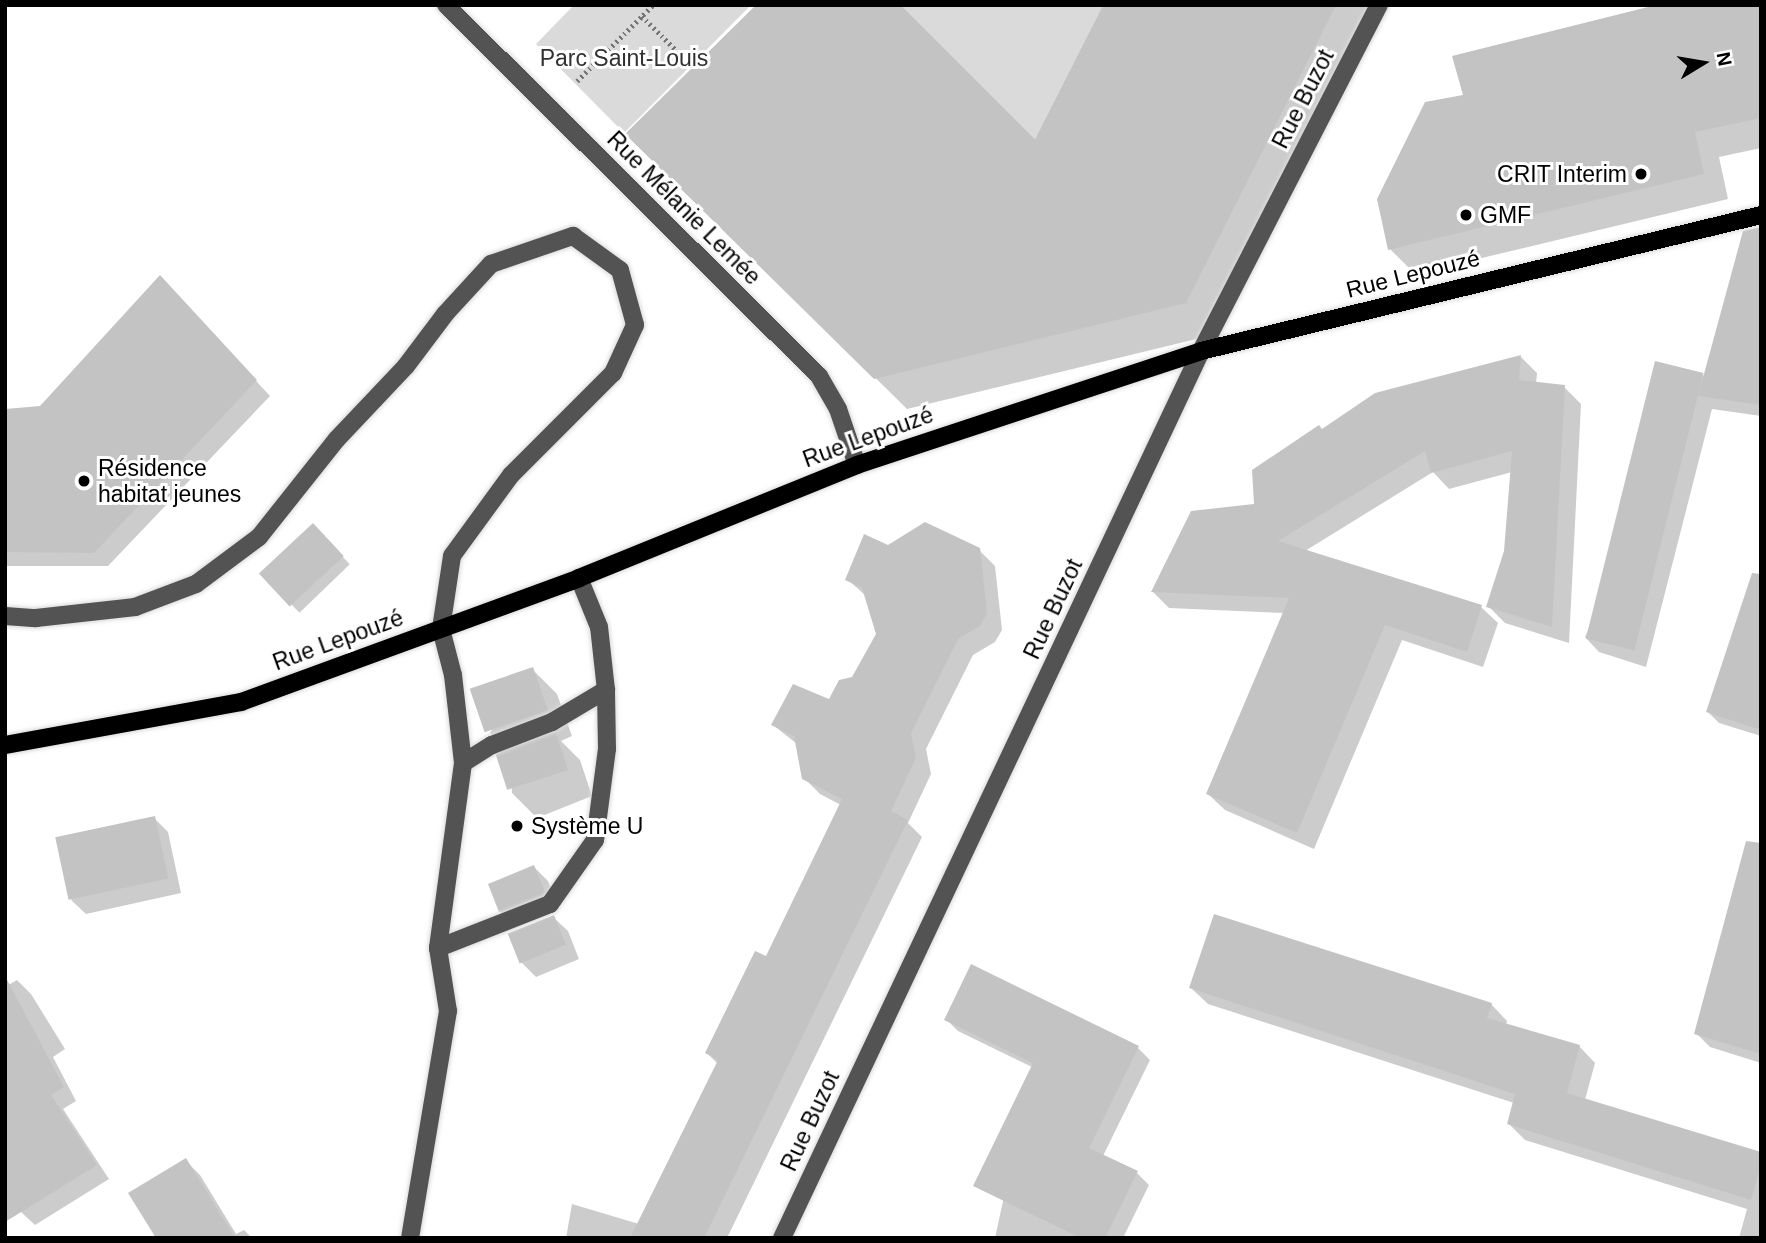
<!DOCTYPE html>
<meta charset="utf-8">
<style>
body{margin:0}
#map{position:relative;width:1766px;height:1243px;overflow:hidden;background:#fff;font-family:Helvetica,sans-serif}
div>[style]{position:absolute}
.green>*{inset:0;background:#dadada}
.shadow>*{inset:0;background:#0003;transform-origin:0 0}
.building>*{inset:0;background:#c3c3c3;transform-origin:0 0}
.path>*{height:4.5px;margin-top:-2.25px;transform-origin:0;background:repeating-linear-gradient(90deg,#757575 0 2px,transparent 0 5.5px)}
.roads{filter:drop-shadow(0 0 2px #dbdbdb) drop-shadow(0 0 2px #dbdbdb)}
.minor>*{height:18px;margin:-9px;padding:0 9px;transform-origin:9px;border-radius:9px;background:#535353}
.major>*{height:18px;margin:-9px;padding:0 9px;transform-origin:9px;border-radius:9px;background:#000}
.dots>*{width:19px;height:19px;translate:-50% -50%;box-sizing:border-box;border:4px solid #fff;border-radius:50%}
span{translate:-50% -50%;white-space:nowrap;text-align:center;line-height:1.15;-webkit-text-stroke:6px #fff;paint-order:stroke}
.park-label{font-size:23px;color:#313131}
.street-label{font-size:23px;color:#000}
.poi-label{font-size:23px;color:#000}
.right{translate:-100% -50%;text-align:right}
.left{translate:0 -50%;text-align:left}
.frame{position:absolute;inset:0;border:7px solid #000;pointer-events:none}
.north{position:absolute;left:1668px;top:28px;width:70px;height:70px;-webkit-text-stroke:5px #fff;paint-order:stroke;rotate:79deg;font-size:19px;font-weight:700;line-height:28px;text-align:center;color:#000}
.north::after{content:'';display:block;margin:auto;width:24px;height:32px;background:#000;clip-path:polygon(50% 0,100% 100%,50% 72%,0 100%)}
</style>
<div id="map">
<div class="green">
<i style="clip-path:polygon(574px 5px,751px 5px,624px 133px,536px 44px)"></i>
<i style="clip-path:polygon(901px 5px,1103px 5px,1035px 139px)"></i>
</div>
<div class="shadow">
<i style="clip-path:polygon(1105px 5px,1382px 5px,1217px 334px,907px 409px,628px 134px,1036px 142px)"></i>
<i style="clip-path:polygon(1761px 5px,1761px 148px,1719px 157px,1728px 199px,1415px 274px,1390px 249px,1465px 96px)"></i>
<i style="clip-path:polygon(174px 292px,270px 396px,108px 566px,5px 566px,5px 410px,41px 408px)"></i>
<i style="clip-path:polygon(1761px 296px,1761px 416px,1712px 409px,1646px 667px,1599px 652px,1585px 637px,1703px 375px,1705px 377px)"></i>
<i style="clip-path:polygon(1521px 357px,1537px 373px,1536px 384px,1564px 387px,1581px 404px,1569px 643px,1505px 623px,1488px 606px,1505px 552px,1512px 472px,1449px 489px,1433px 472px,1305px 551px,1481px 607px,1498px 623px,1483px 667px,1402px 640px,1314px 849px,1225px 810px,1208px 794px,1284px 613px,1169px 608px,1153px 592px,1256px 505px,1322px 431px)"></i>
<i style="left:313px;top:526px;width:53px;height:70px;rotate:46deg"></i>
<i style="clip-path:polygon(889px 547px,979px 550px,995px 566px,1002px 630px,995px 642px,973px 655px,926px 749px,931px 774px,908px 823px,922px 837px,727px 1238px,566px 1238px,572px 1204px,639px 1224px,718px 1064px,707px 1053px,767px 959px,841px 805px,820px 794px,804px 778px,797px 744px,773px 725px,830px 701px,853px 679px,878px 634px,866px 596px,847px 579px)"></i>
<i style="clip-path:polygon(1761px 632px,1761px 736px,1719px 723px,1708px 712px)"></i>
<i style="clip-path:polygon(532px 669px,557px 694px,572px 736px,561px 741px,580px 760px,592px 796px,537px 818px,512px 793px,509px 753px,490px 733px)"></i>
<i style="clip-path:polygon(154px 818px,168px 832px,181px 893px,86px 914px,71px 900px)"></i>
<i style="clip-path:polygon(534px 867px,548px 881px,558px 907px,515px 925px,500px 911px)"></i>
<i style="clip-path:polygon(553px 917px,568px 931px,579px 959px,536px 977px,521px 962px)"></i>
<i style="clip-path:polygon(1761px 932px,1761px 1063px,1710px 1047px,1696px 1033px)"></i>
<i style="clip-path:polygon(972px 966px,1138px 1048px,1150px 1060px,1103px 1156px,1137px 1173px,1149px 1185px,1123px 1238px,995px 1238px,1032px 1067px,958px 1031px,946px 1019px)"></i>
<i style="clip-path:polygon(17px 980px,31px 994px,65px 1049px,53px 1057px,76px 1101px,63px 1109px,109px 1179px,35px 1225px,21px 1212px,5px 987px)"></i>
<i style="clip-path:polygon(1191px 988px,1491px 1004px,1507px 1021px,1506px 1025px,1579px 1046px,1595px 1063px,1585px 1100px,1761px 1154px,1761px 1238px,1739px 1238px,1747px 1209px,1525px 1140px,1509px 1124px,1514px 1103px,1208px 1004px)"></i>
<i style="clip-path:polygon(186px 1161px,200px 1175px,236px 1234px,244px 1230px,252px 1238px,158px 1238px)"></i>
</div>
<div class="building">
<i style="clip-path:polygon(756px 5px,901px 5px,1035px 139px,1103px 5px,1336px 5px,1186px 303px,874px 379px,625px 134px)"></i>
<i style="clip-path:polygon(1656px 5px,1761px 5px,1761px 118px,1695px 132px,1704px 174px,1388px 250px,1377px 199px,1425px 102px,1463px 95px,1452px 56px)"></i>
<i style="clip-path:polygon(1761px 227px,1761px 405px,1698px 396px,1743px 231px)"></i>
<i style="clip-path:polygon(160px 275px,257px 380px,94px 553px,5px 552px,5px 409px,40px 406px)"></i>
<i style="clip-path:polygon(1521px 355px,1519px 380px,1565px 385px,1552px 627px,1486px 607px,1504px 551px,1512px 451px,1431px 473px,1425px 451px,1278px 541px,1482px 605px,1467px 652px,1385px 625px,1297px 833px,1206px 794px,1289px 598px,1151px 592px,1191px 511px,1254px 504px,1252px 470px,1319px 425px,1322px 429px,1375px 393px)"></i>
<i style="left:1655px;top:361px;width:50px;height:286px;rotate:14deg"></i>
<i style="clip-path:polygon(925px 522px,980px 548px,987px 613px,980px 626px,958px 639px,911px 733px,916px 758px,891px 811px,908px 820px,704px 1238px,630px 1238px,718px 1060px,705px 1053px,755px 951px,766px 956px,842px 799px,802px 779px,794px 736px,771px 725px,793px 684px,829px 699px,839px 680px,852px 677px,876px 634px,862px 588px,845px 580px,864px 534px,888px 545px)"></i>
<i style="left:313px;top:523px;width:45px;height:74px;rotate:47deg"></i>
<i style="clip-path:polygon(1752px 573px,1761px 574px,1761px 730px,1706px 712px)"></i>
<i style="left:533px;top:667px;width:46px;height:67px;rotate:71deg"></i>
<i style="left:556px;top:733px;width:39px;height:64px;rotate:72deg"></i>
<i style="left:155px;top:816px;width:64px;height:102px;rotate:78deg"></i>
<i style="clip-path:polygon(1746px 841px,1761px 843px,1761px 1054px,1694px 1034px)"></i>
<i style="clip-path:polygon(534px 865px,545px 892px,543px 895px,499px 912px,488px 884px)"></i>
<i style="clip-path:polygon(1214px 914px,1492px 1003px,1487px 1018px,1580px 1045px,1567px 1093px,1761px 1152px,1761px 1165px,1751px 1200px,1507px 1124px,1515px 1094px,1189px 988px)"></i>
<i style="left:554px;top:915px;width:32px;height:50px;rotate:68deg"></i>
<i style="clip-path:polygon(971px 964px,1139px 1046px,1089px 1148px,1138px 1171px,1105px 1238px,1081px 1238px,973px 1186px,1033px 1063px,944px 1020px)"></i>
<i style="clip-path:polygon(5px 976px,64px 1087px,51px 1095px,97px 1165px,5px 1222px)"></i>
<i style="clip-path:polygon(186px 1158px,235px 1238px,156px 1238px,128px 1193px)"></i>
</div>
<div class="path">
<i style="left:642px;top:16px;width:72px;rotate:45deg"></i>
<i style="left:577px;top:81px;width:107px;rotate:-45deg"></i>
</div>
<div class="roads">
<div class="minor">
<i style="left:446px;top:5px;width:526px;rotate:44.85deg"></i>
<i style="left:819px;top:376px;width:38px;rotate:60deg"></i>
<i style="left:838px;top:409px;width:59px;rotate:71.3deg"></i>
<i style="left:5px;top:616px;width:31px;rotate:4deg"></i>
<i style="left:36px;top:618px;width:100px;rotate:-6.3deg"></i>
<i style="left:135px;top:607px;width:65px;rotate:-20.7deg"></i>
<i style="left:196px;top:584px;width:79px;rotate:-36.7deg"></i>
<i style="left:259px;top:537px;width:125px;rotate:-51.5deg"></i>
<i style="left:337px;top:439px;width:100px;rotate:-46.6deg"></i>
<i style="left:406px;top:366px;width:66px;rotate:-53deg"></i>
<i style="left:446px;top:313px;width:67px;rotate:-47.4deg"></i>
<i style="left:491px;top:264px;width:87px;rotate:-18.9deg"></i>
<i style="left:573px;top:236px;width:58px;rotate:35.9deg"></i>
<i style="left:620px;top:270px;width:57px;rotate:74.7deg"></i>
<i style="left:635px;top:325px;width:53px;rotate:114.6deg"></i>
<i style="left:613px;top:373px;width:144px;rotate:135deg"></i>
<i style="left:511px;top:475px;width:100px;rotate:126.1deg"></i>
<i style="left:452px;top:556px;width:74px;rotate:98.6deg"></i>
<i style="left:441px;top:629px;width:48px;rotate:75.4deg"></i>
<i style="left:453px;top:675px;width:89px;rotate:83.5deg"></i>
<i style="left:463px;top:763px;width:187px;rotate:97.7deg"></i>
<i style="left:438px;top:948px;width:64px;rotate:81deg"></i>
<i style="left:448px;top:1011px;width:230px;rotate:99.5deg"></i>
<i style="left:463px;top:763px;width:34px;rotate:-32deg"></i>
<i style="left:492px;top:745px;width:64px;rotate:-21deg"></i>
<i style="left:552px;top:722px;width:63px;rotate:-30.7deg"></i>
<i style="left:606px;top:690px;width:63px;rotate:-96.3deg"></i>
<i style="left:599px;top:627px;width:53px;rotate:-112.2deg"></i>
<i style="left:438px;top:948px;width:120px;rotate:-21.4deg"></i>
<i style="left:550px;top:904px;width:78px;rotate:-54.9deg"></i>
<i style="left:595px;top:840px;width:92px;rotate:-82.5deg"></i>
<i style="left:607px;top:749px;width:59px;rotate:-91deg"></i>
<i style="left:782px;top:1238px;width:981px;rotate:-64.71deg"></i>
<i style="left:1201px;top:351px;width:389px;rotate:-62.8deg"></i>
</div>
<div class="major">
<i style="left:5px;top:745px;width:240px;rotate:-10.3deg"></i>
<i style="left:241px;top:702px;width:360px;rotate:-20.1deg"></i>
<i style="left:579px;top:578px;width:300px;rotate:-22.1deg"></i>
<i style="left:857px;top:465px;width:362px;rotate:-18.3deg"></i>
<i style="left:1201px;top:351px;width:576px;rotate:-13.65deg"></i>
</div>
</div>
<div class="dots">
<i style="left:1641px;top:174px;background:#000"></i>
<i style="left:1466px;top:215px;background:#000"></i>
<i style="left:84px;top:481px;background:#000"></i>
<i style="left:517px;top:826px;background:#000"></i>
</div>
<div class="park-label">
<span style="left:624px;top:58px">Parc Saint-Louis</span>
</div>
<div class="street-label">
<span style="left:1303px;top:99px;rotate:-63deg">Rue Buzot</span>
<span style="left:684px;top:208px;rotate:45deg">Rue Mélanie Lemée</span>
<span style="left:1413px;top:274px;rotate:-14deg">Rue Lepouzé</span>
<span style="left:868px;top:437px;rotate:-20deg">Rue Lepouzé</span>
<span style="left:1053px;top:609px;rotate:-65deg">Rue Buzot</span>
<span style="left:338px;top:640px;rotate:-20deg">Rue Lepouzé</span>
<span style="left:810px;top:1121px;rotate:-65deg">Rue Buzot</span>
</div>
<div class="poi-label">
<span class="right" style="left:1627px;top:174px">CRIT Interim</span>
<span class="left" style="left:1480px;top:215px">GMF</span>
<span class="left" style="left:98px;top:481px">Résidence<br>habitat jeunes</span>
<span class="left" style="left:531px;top:826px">Système U</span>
</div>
<div class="frame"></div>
<div class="north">N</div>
</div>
